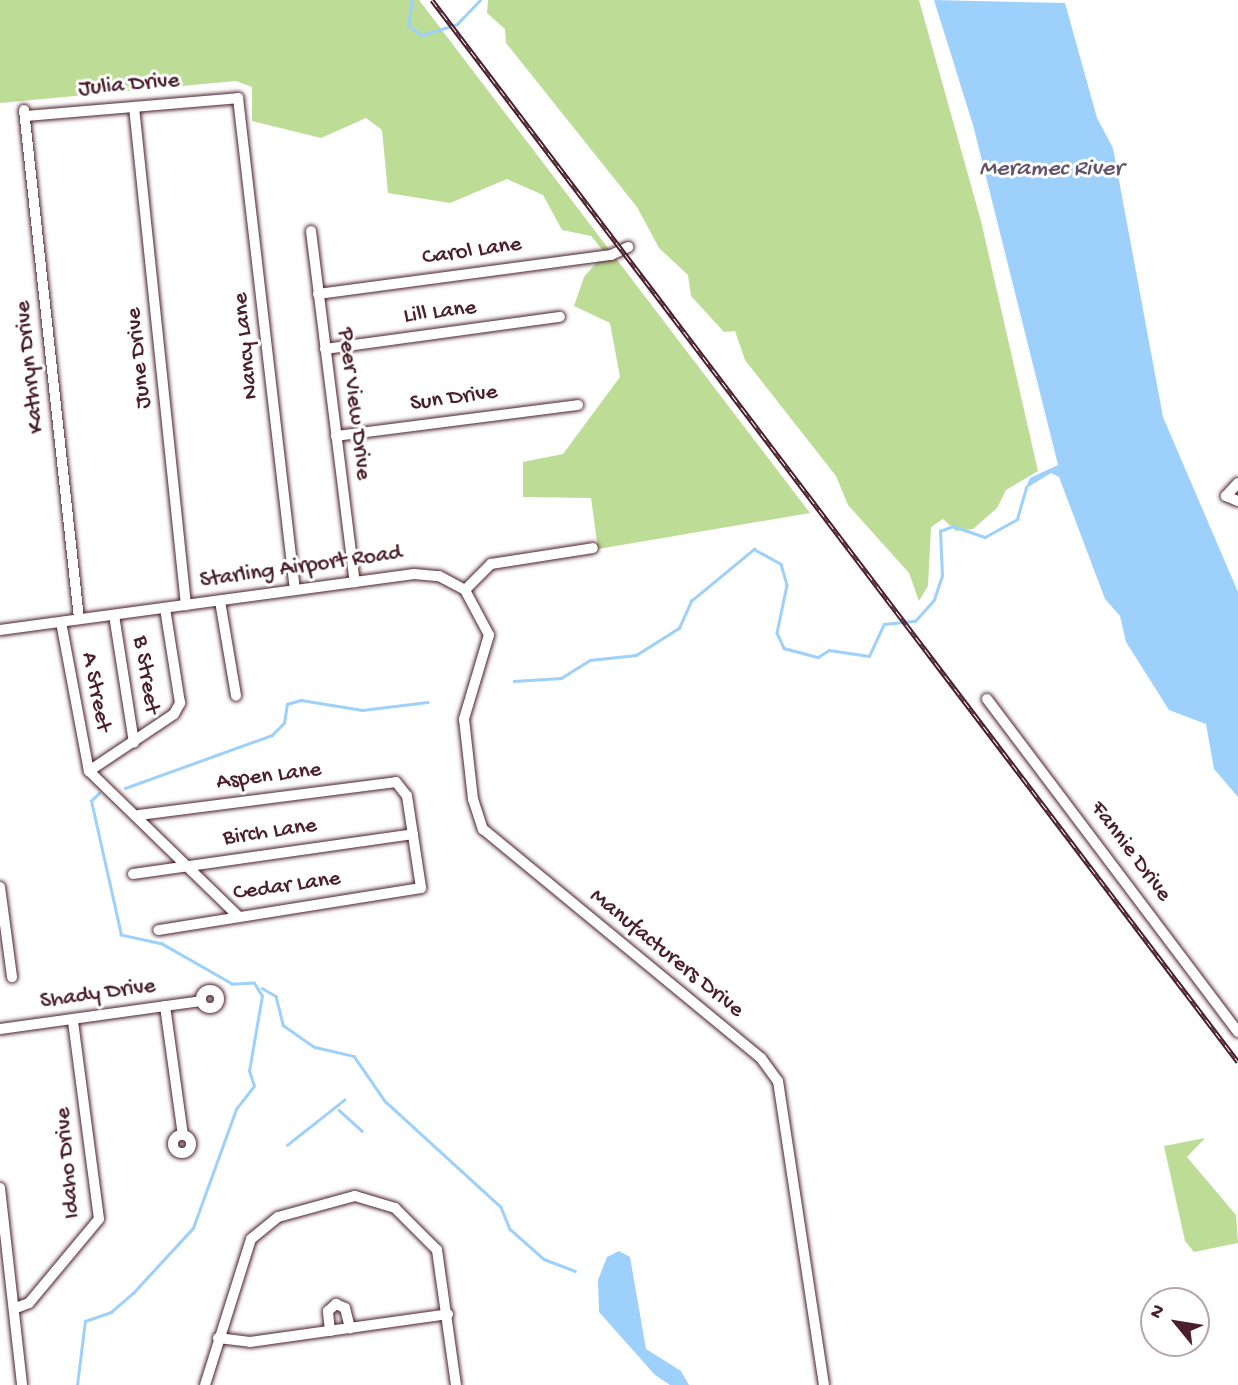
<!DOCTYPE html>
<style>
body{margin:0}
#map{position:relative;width:1238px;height:1385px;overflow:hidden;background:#fff;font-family:"Gochi Hand",sans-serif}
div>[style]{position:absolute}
.green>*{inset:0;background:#bddc95}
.water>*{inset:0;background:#9dd0fa}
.stream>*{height:2.5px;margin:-1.25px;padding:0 1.25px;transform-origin:1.25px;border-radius:1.25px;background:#9dd0fa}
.roads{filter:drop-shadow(0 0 2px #4a1f2b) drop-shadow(0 0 2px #4a1f2b)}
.minor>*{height:10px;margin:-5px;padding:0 5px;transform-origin:5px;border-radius:5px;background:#fff}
.minor>.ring{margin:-5px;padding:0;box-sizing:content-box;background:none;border:10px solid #fff;border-radius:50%}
.rail>*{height:5px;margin-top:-2.5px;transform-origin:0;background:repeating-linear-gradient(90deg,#fff 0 8px,#4a1f2b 0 16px);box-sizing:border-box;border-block:2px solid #4a1f2b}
span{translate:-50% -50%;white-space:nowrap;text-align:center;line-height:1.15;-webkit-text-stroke:6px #fff;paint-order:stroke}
.street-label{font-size:23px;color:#4a1f2b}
.water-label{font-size:24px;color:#635469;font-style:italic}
.north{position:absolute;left:1140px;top:1287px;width:70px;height:70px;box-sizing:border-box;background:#fff;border:2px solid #b7a5aa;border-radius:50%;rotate:300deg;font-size:19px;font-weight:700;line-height:28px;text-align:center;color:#4a1f2b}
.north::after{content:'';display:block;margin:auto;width:24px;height:32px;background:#4a1f2b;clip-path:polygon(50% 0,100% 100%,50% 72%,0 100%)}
</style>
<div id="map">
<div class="green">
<i style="clip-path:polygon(0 0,419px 0,810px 513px,598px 549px,591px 498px,523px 497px,523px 462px,563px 454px,620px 377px,610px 323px,574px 306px,584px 277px,605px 253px,591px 236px,562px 230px,543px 195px,507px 179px,450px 203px,388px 193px,382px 130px,366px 118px,321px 138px,252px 121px,252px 87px,236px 81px,0 103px)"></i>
<i style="clip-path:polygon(488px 0,919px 0,981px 221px,1038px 471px,1006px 490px,997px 508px,973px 529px,956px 531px,943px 519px,931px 527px,928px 586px,919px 601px,909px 573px,848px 505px,836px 476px,745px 360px,735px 331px,724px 332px,691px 296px,688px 275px,659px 248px,637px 207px,506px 43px,505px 29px,487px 13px)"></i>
<i style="clip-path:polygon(1205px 1138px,1187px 1157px,1236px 1215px,1238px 1243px,1194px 1252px,1185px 1241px,1164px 1146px)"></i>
</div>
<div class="water">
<i style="clip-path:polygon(934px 0,1065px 3px,1097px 118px,1113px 148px,1163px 417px,1238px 592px,1238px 797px,1214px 769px,1206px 724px,1169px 710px,1126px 642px,1120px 616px,1105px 599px,1059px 477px,1051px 473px,1025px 489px,1030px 478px,1058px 465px,973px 125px)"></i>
<i style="clip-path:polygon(619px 1251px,630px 1257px,646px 1349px,681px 1371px,689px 1385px,670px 1385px,655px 1375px,599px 1312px,598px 1280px,607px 1257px)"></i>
</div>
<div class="stream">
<i style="left:412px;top:0;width:26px;rotate:97deg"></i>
<i style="left:409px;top:26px;width:16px;rotate:35deg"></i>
<i style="left:422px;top:35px;width:37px;rotate:-17deg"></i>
<i style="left:457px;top:24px;width:33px;rotate:-46deg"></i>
<i style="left:514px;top:681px;width:47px;rotate:-3.7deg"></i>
<i style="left:561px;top:678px;width:34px;rotate:-32deg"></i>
<i style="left:590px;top:660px;width:46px;rotate:-6.2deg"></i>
<i style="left:636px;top:655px;width:51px;rotate:-32.1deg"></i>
<i style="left:679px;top:628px;width:30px;rotate:-66deg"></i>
<i style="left:691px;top:601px;width:82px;rotate:-39.5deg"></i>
<i style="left:754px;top:549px;width:31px;rotate:29deg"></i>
<i style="left:781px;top:564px;width:22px;rotate:74deg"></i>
<i style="left:787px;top:585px;width:49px;rotate:101.8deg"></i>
<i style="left:777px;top:633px;width:17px;rotate:65deg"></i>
<i style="left:784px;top:648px;width:35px;rotate:15deg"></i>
<i style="left:818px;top:657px;width:13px;rotate:-32deg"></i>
<i style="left:829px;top:650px;width:40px;rotate:8.5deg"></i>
<i style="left:869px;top:656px;width:35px;rotate:-65deg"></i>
<i style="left:884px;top:624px;width:31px;rotate:-6deg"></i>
<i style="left:915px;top:621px;width:28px;rotate:-48deg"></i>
<i style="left:934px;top:600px;width:25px;rotate:-72deg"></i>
<i style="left:942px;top:576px;width:45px;rotate:-92.5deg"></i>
<i style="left:940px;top:531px;width:14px;rotate:-21deg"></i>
<i style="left:953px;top:526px;width:34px;rotate:19deg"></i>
<i style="left:985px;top:537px;width:37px;rotate:-29deg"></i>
<i style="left:1017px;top:519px;width:33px;rotate:-74deg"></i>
<i style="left:125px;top:788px;width:156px;rotate:-19.8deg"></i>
<i style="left:272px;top:735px;width:17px;rotate:-45deg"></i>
<i style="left:284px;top:723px;width:19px;rotate:-81deg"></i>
<i style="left:287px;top:704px;width:15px;rotate:-16deg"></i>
<i style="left:301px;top:700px;width:62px;rotate:9.3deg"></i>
<i style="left:362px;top:710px;width:66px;rotate:-6.9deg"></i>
<i style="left:262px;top:988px;width:16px;rotate:30deg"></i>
<i style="left:276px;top:996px;width:30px;rotate:76deg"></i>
<i style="left:283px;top:1025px;width:39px;rotate:35deg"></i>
<i style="left:315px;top:1047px;width:40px;rotate:13deg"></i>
<i style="left:354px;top:1056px;width:55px;rotate:55.4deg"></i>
<i style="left:385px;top:1101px;width:157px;rotate:42.4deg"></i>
<i style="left:501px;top:1207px;width:24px;rotate:68deg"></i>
<i style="left:510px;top:1229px;width:45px;rotate:41.4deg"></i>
<i style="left:544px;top:1259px;width:33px;rotate:21deg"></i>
<i style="left:339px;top:1110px;width:31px;rotate:42deg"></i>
<i style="left:287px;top:1145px;width:73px;rotate:-38.3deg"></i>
<i style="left:77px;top:1385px;width:64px;rotate:-82.9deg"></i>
<i style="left:85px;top:1321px;width:28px;rotate:-19deg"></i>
<i style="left:111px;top:1312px;width:29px;rotate:-41deg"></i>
<i style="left:133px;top:1293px;width:88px;rotate:-47.3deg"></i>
<i style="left:193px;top:1228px;width:127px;rotate:-70.1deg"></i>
<i style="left:236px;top:1109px;width:29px;rotate:-52deg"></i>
<i style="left:254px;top:1086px;width:16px;rotate:-108deg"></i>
<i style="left:249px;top:1071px;width:76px;rotate:-80.2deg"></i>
<i style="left:262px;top:996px;width:15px;rotate:-122deg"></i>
<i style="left:254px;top:983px;width:22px;rotate:177deg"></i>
<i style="left:232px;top:984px;width:81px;rotate:-150.3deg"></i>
<i style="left:162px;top:944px;width:42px;rotate:-167.6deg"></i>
<i style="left:121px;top:935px;width:137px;rotate:-102.6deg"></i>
<i style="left:91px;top:801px;width:11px;rotate:-45deg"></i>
</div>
<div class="roads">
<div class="minor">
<i style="left:134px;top:107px;width:501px;rotate:84.04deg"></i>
<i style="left:24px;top:110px;width:512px;rotate:83.83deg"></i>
<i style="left:25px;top:116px;width:214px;rotate:-4.8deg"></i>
<i style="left:238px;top:98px;width:495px;rotate:83.4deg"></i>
<i style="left:311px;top:231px;width:354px;rotate:82.9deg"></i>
<i style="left:318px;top:294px;width:296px;rotate:-7.6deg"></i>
<i style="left:611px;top:255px;width:19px;rotate:-25deg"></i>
<i style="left:325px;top:349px;width:237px;rotate:-7.8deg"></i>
<i style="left:336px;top:436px;width:244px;rotate:-7.3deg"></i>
<i style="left:1238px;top:483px;width:18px;rotate:133deg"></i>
<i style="left:1226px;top:496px;width:13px;rotate:23deg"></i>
<i style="left:465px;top:590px;width:37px;rotate:-45deg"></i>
<i style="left:491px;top:564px;width:103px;rotate:-8.9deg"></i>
<i style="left:220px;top:601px;width:96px;rotate:80.4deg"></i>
<i style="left:114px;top:615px;width:129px;rotate:81.1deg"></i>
<i style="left:61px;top:622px;width:152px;rotate:79.4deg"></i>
<i style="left:0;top:630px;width:418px;rotate:-7.7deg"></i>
<i style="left:414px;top:574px;width:25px;rotate:5deg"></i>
<i style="left:439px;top:576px;width:30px;rotate:28deg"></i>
<i style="left:465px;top:590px;width:51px;rotate:61.9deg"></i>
<i style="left:489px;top:635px;width:88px;rotate:106.6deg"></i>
<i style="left:464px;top:719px;width:81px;rotate:83.6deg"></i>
<i style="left:473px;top:799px;width:32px;rotate:72deg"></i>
<i style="left:483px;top:829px;width:360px;rotate:39.5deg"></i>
<i style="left:761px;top:1058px;width:29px;rotate:54deg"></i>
<i style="left:778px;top:1081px;width:307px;rotate:81.4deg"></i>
<i style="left:987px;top:699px;width:417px;rotate:53deg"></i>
<i style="left:89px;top:771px;width:102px;rotate:-33.8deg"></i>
<i style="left:174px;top:714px;width:13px;rotate:-61deg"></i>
<i style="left:180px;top:703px;width:96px;rotate:-99deg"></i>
<i style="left:89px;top:771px;width:206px;rotate:44.2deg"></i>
<i style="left:139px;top:815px;width:259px;rotate:-7.3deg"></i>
<i style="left:396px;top:782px;width:18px;rotate:52deg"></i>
<i style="left:407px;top:796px;width:93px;rotate:81.3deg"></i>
<i style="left:421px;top:888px;width:266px;rotate:170.9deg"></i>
<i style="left:133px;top:874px;width:283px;rotate:-8.1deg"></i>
<i style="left:0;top:887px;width:91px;rotate:82.4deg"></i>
<i class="ring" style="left:201px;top:990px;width:8px;height:8px"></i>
<i style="left:165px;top:1006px;width:130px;rotate:82.1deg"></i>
<i style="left:0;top:1029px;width:203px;rotate:-7.9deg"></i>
<i class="ring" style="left:173px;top:1135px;width:8px;height:8px"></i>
<i style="left:0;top:1188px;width:198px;rotate:83.6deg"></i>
<i style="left:16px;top:1308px;width:14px;rotate:-21deg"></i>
<i style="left:29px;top:1303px;width:109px;rotate:-50.2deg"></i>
<i style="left:99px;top:1219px;width:199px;rotate:-97.5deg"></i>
<i style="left:330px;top:1331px;width:20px;rotate:-96deg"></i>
<i style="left:328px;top:1311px;width:11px;rotate:-41deg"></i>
<i style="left:336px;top:1304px;width:10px;rotate:24deg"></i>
<i style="left:345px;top:1308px;width:21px;rotate:76deg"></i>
<i style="left:218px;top:1338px;width:32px;rotate:7deg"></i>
<i style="left:250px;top:1342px;width:200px;rotate:-8deg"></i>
<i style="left:205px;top:1385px;width:153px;rotate:-72.5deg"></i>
<i style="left:251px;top:1239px;width:35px;rotate:-39deg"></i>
<i style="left:278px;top:1217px;width:80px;rotate:-15.3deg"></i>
<i style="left:355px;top:1196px;width:42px;rotate:16.7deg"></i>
<i style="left:395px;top:1208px;width:59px;rotate:45deg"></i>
<i style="left:437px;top:1250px;width:136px;rotate:82deg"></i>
</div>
</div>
<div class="rail">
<i style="left:432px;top:0;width:1333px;rotate:52.8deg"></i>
</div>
<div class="street-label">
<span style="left:129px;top:86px;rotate:-5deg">Julia Drive</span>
<span style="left:472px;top:252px;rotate:-8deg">Carol Lane</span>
<span style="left:440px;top:313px;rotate:-7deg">Lill Lane</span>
<span style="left:247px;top:346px;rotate:-96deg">Nancy Lane</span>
<span style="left:140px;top:358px;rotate:-96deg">June Drive</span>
<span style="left:31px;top:367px;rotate:-96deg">Kathryn Drive</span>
<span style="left:454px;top:399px;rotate:-8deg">Sun Drive</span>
<span style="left:353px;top:404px;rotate:83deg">Peer View Drive</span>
<span style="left:301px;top:568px;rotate:-8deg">Starling Airport Road</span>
<span style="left:145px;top:675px;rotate:81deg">B Street</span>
<span style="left:95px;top:692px;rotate:79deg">A Street</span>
<span style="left:269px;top:777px;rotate:-7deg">Aspen Lane</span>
<span style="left:270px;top:833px;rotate:-8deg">Birch Lane</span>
<span style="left:1130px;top:852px;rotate:53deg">Fannie Drive</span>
<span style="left:287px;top:887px;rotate:-8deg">Cedar Lane</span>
<span style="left:666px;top:954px;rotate:39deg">Manufacturers Drive</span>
<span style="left:98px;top:995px;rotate:-8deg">Shady Drive</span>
<span style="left:69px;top:1163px;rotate:-95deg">Idaho Drive</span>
</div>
<div class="water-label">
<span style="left:1051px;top:170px">Meramec River</span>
</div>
<div class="north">N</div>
</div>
